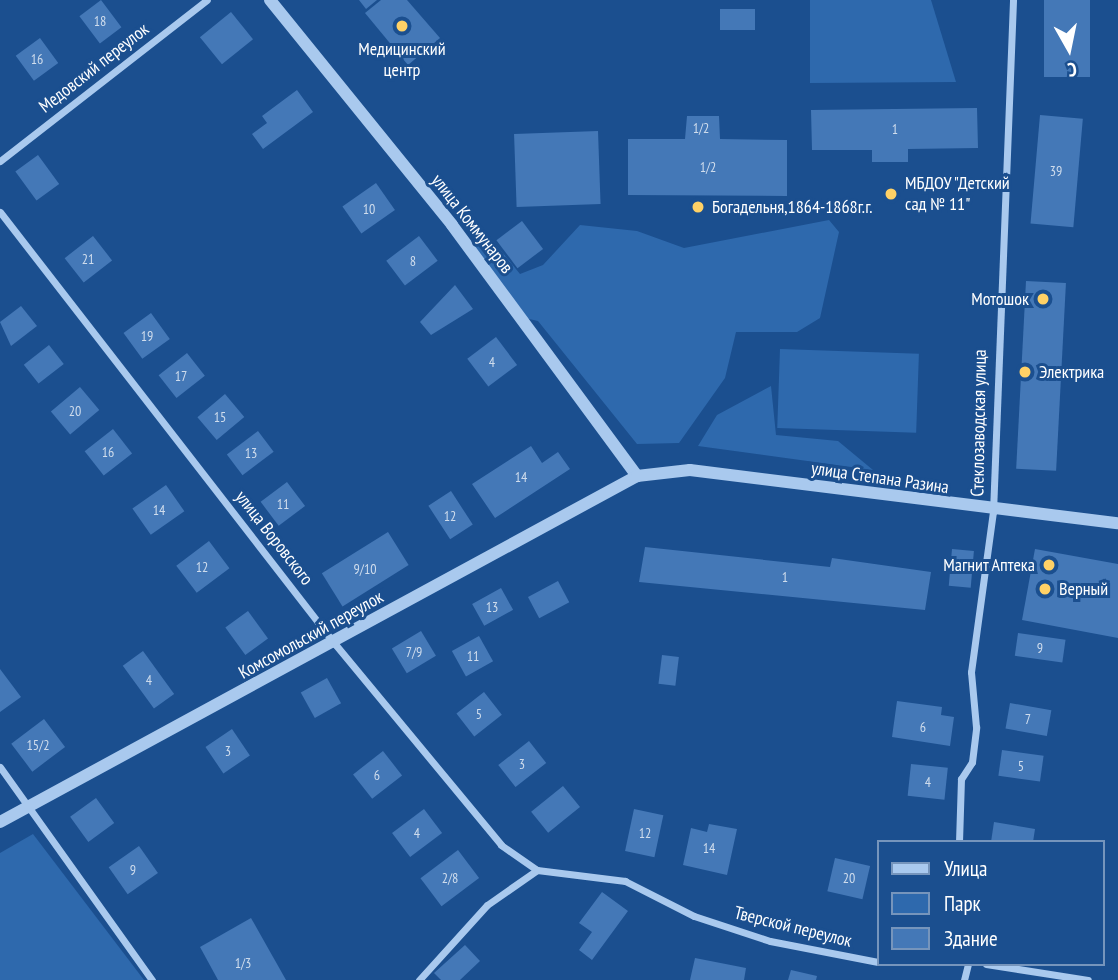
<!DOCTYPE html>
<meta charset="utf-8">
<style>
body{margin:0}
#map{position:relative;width:1118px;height:980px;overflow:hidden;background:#1b4f8f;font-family:"PT Sans Narrow",sans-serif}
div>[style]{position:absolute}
.green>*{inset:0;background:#2e69ad;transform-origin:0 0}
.building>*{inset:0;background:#4478b7;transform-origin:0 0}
.minor>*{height:7px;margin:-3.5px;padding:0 3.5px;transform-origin:3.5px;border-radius:3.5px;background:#a9c9ee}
.tertiary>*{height:12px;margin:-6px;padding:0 6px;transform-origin:6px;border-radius:6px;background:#a9c9ee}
.dots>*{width:19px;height:19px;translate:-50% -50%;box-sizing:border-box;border:4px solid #1b4f8f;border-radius:50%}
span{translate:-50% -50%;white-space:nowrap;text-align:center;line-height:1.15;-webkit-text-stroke:6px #1b4f8f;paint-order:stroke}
.number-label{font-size:14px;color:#d0dded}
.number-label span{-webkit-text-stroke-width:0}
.poi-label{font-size:18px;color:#fff}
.left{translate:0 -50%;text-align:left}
.right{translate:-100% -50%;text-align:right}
.street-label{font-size:18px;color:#fff}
.legend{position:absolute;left:877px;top:840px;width:228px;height:126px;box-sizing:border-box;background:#1b4f8f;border:2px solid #7695bc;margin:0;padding:9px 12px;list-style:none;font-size:21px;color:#fff}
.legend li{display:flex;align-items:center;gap:14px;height:35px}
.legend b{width:35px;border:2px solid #7695bc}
.north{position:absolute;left:1034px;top:14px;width:70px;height:70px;-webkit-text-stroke:5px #1b4f8f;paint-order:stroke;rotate:171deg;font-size:19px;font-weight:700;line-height:28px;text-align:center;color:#fff}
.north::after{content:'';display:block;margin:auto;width:24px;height:32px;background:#fff;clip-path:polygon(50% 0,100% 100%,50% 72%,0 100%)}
</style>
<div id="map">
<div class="green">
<i style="clip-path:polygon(810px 0,931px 0,956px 82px,810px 83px)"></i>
<i style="clip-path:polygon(829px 220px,839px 232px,820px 318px,797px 332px,736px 332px,725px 378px,679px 443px,637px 444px,538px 321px,516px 316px,473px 260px,475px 242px,489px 236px,520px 274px,543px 265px,580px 225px,637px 231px,684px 248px)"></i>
<i style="left:780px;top:349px;width:139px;height:79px;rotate:2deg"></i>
<i style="clip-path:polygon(771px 386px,776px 435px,838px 441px,873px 470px,698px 446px,717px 415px)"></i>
<i style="clip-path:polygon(33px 834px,144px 980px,0 980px,0 853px)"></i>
</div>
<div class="building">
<i style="left:101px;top:0;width:34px;height:27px;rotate:53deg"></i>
<i style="clip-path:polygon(359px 0,377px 0,366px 9px)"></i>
<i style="clip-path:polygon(381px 0,407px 0,440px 38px,408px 65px,365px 13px)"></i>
<i style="left:1044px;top:0;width:46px;height:77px"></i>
<i style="left:720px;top:9px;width:35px;height:21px"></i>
<i style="left:231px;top:12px;width:35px;height:40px;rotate:51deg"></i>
<i style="left:40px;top:38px;width:31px;height:30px;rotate:54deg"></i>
<i style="clip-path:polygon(297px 90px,313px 112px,263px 149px,252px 134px,267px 123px,262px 116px)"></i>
<i style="clip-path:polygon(977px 108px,978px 148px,908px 149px,908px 162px,872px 162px,872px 150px,812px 150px,811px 110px)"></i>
<i style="left:1040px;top:115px;width:43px;height:109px;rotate:5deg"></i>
<i style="clip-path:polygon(687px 116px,719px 116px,720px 139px,787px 140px,787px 196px,628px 195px,628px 139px,685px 139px)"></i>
<i style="left:598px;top:131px;width:73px;height:84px;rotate:88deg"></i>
<i style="left:38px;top:155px;width:36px;height:28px;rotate:54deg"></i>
<i style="left:376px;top:183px;width:33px;height:41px;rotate:55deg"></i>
<i style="left:522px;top:221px;width:35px;height:32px;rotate:53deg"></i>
<i style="left:93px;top:236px;width:31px;height:36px;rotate:52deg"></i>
<i style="left:419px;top:236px;width:31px;height:41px;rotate:53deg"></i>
<i style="left:1026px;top:281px;width:40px;height:188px;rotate:3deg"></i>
<i style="clip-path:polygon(455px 285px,473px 309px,431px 335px,420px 322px)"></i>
<i style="clip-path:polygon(21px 306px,37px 326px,11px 346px,0 322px)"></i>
<i style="left:151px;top:313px;width:32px;height:34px;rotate:54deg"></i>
<i style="left:496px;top:337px;width:35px;height:36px;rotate:53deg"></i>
<i style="left:49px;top:345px;width:24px;height:32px;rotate:52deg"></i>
<i style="left:187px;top:353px;width:29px;height:36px;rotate:52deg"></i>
<i style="left:80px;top:387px;width:30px;height:38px;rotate:50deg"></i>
<i style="left:225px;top:394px;width:30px;height:36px;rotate:50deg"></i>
<i style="left:113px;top:429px;width:31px;height:36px;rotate:52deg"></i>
<i style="left:258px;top:431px;width:26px;height:39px;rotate:53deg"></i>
<i style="clip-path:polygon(531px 446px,542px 463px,558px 452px,570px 469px,495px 518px,472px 484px)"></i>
<i style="left:287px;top:482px;width:30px;height:33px;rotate:53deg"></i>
<i style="left:166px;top:485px;width:32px;height:41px;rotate:55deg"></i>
<i style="left:451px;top:491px;width:40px;height:27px;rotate:57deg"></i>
<i style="left:388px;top:532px;width:39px;height:78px;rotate:58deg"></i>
<i style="left:209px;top:541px;width:34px;height:41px;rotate:53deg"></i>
<i style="clip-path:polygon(645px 547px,830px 567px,832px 558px,931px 572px,925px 610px,639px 582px)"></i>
<i style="left:952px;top:549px;width:22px;height:37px;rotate:5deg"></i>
<i style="clip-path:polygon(1035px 549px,1118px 564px,1118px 638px,1022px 620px)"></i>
<i style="left:558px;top:581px;width:24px;height:34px;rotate:62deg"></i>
<i style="left:501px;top:588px;width:25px;height:33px;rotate:61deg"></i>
<i style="left:248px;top:611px;width:34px;height:28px;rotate:54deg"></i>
<i style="left:421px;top:631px;width:29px;height:34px;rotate:59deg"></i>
<i style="left:1018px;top:633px;width:48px;height:23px;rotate:8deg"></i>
<i style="left:479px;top:636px;width:29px;height:31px;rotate:61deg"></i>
<i style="left:143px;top:651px;width:53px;height:25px;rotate:54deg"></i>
<i style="left:662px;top:655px;width:17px;height:29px;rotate:7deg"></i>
<i style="clip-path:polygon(0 669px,21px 697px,0 712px)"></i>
<i style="left:327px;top:678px;width:29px;height:30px;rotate:61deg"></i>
<i style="left:484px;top:692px;width:29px;height:35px;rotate:52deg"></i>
<i style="clip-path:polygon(897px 701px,942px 707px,941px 715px,954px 717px,950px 746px,892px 737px)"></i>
<i style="left:1010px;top:703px;width:42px;height:26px;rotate:10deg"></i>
<i style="left:44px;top:719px;width:35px;height:41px;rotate:53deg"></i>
<i style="left:232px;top:729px;width:32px;height:32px;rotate:56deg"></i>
<i style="left:529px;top:741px;width:28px;height:39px;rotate:52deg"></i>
<i style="left:1002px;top:750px;width:42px;height:26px;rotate:8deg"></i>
<i style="left:383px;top:751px;width:31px;height:38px;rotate:52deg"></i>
<i style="left:911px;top:764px;width:37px;height:32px;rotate:6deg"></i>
<i style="left:563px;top:786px;width:27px;height:41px;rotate:51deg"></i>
<i style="left:96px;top:798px;width:31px;height:32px;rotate:54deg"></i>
<i style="left:424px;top:809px;width:30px;height:40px;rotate:53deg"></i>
<i style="left:634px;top:809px;width:30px;height:43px;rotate:12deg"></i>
<i style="clip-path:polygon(994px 822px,1035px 829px,1033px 842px,991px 842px)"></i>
<i style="clip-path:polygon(709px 824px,737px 829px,727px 875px,683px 865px,691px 828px,707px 832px)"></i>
<i style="left:139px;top:846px;width:33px;height:37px;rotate:55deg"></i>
<i style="left:458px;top:850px;width:35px;height:47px;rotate:53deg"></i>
<i style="left:835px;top:858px;width:36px;height:34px;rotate:13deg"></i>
<i style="clip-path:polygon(602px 892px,628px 911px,592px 960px,579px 950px,592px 932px,579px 923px)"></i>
<i style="clip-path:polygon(251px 918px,286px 980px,218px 980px,200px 947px)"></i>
<i style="clip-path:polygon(465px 945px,480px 961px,460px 980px,441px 980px,434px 973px)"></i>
<i style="clip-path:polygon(695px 958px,746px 968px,744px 980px,690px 980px)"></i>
<i style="clip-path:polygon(791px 970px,817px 976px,816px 980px,788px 980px)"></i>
</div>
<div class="minor">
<i style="left:0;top:161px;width:262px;rotate:-37.9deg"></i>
<i style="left:0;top:212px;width:547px;rotate:52.21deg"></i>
<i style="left:335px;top:644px;width:261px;rotate:50.4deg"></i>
<i style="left:501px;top:845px;width:44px;rotate:34.8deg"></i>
<i style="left:0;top:767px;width:262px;rotate:54.5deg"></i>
<i style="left:959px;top:842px;width:63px;rotate:-88.2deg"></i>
<i style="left:961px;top:779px;width:20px;rotate:-57deg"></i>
<i style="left:972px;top:762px;width:35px;rotate:-83deg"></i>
<i style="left:976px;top:727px;width:55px;rotate:-95.2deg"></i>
<i style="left:971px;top:672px;width:162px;rotate:-82.2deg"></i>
<i style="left:993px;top:512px;width:512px;rotate:-87.76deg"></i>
<i style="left:986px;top:964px;width:103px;rotate:8.9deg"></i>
<i style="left:419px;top:980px;width:101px;rotate:-47.8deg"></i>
<i style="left:487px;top:905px;width:61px;rotate:-35deg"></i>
<i style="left:537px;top:870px;width:89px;rotate:7.1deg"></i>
<i style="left:625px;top:881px;width:77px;rotate:26.9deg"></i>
<i style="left:694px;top:916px;width:80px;rotate:18.2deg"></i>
<i style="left:770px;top:941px;width:110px;rotate:11deg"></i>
<i style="left:964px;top:980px;width:16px;rotate:-76deg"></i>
</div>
<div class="tertiary">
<i style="left:270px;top:0;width:289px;rotate:51deg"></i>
<i style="left:452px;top:225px;width:312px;rotate:53.6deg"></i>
<i style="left:0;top:822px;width:725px;rotate:-28.51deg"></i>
<i style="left:637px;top:476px;width:53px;rotate:-6.5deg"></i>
<i style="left:690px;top:470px;width:431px;rotate:7.1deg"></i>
</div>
<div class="dots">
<i style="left:402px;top:26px;background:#ffd166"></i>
<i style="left:891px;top:194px;background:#ffd166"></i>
<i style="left:698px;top:207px;background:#ffd166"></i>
<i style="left:1043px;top:299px;background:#ffd166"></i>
<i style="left:1025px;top:372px;background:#ffd166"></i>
<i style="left:1049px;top:565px;background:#ffd166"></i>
<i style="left:1045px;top:589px;background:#ffd166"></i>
</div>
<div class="number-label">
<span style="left:100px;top:21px">18</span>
<span style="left:37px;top:59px">16</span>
<span style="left:701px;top:128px">1/2</span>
<span style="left:895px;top:129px">1</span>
<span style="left:708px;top:167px">1/2</span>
<span style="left:1056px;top:171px">39</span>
<span style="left:369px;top:209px">10</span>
<span style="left:88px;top:259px">21</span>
<span style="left:413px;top:261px">8</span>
<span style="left:147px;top:336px">19</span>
<span style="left:492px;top:362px">4</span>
<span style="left:181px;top:376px">17</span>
<span style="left:75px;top:411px">20</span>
<span style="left:220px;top:417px">15</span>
<span style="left:108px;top:452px">16</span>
<span style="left:251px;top:453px">13</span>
<span style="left:521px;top:477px">14</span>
<span style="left:283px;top:504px">11</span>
<span style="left:159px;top:510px">14</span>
<span style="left:450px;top:516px">12</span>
<span style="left:202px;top:567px">12</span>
<span style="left:365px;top:569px">9/10</span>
<span style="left:785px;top:577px">1</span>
<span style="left:492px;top:607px">13</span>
<span style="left:1040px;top:648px">9</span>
<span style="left:414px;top:652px">7/9</span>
<span style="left:473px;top:656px">11</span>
<span style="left:149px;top:680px">4</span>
<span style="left:479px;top:714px">5</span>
<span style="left:1028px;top:719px">7</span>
<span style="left:923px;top:727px">6</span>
<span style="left:38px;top:745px">15/2</span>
<span style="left:228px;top:751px">3</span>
<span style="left:522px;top:764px">3</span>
<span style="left:1021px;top:766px">5</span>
<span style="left:377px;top:775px">6</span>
<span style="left:928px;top:782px">4</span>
<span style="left:417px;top:833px">4</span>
<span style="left:645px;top:833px">12</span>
<span style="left:709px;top:848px">14</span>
<span style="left:133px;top:870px">9</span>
<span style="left:450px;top:878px">2/8</span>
<span style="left:849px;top:878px">20</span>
<span style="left:243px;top:963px">1/3</span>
</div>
<div class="poi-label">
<span style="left:402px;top:60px">Медицинский<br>центр</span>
<span class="left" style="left:905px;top:194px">МБДОУ "Детский<br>сад № 11"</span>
<span class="left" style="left:712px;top:207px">Богадельня,1864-1868г.г.</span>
<span class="right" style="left:1029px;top:299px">Мотошок</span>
<span class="left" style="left:1039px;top:372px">Электрика</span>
<span class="right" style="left:1035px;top:565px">Магнит Аптека</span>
<span class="left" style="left:1059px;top:589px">Верный</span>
</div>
<div class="street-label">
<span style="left:94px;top:68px;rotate:-38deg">Медовский переулок</span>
<span style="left:472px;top:224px;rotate:52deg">улица Коммунаров</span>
<span style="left:979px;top:423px;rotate:-89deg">Стеклозаводская улица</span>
<span style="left:880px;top:478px;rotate:8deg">улица Степана Разина</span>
<span style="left:274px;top:538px;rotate:52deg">улица Воровского</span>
<span style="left:311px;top:635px;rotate:-29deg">Комсомольский переулок</span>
<span style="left:793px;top:927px;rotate:14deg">Тверской переулок</span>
</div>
<ul class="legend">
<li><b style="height:9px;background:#a9c9ee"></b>Улица</li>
<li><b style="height:19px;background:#2e69ad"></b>Парк</li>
<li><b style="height:19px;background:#4478b7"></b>Здание</li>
</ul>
<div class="north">С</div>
</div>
